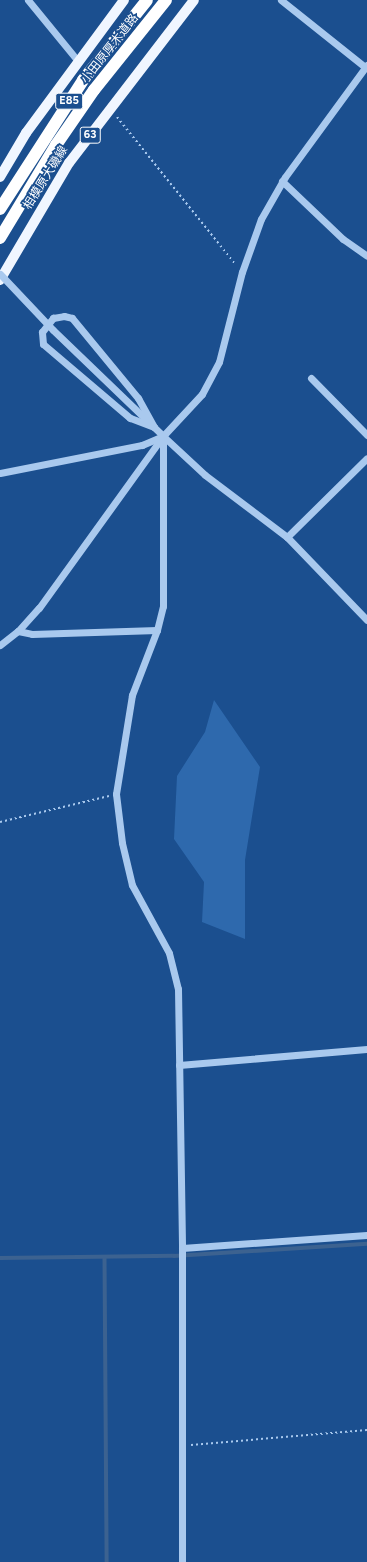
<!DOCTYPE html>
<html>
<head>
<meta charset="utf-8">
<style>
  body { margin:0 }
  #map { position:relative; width:367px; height:1562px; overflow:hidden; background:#1b4f8f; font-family:Figtree,"Noto Sans JP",sans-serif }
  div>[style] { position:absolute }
  .green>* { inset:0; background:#2e69ad }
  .stream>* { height:3.5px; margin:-1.75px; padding:0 1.75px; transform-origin:1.75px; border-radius:1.75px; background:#3c6290 }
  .path>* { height:2px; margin-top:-1px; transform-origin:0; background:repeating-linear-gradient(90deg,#a9c9ee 0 2px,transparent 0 5px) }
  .minor>* { height:7px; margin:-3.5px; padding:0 3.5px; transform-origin:3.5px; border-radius:3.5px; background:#a9c9ee }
  .major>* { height:10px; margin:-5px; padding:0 5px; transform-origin:5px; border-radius:5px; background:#f0f6ff }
  .highway>* { height:12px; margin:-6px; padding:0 6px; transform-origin:6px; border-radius:6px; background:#fff }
  .minor-bridge>* { height:7px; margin:-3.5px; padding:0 3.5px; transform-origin:3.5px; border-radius:3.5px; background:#a9c9ee }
  span { translate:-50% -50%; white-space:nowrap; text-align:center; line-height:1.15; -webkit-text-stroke:3.5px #1b4f8f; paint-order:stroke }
  .shield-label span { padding:1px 3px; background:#1b4f8f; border:1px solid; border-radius:3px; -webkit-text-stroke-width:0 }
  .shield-label { font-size:11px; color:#fff; font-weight:700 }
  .street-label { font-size:12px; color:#fff }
</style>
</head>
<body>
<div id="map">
  <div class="green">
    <i style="clip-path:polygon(214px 700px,260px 767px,245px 860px,245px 939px,202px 922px,204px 882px,174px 839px,177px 776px,205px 732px)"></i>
  </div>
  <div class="stream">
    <i style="left:105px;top:1257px;width:305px;rotate:89.6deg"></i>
    <i style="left:0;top:1258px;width:174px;rotate:-0.7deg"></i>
    <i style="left:174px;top:1256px;width:193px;rotate:-3.6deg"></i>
  </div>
  <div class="path">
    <i style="left:117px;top:117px;width:190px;rotate:51.2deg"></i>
    <i style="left:0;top:822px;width:112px;rotate:-13.4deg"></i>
    <i style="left:191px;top:1445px;width:177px;rotate:-4.9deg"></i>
  </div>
  <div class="minor">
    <i style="left:28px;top:0;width:79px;rotate:50.7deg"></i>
    <i style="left:281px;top:0;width:107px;rotate:38.6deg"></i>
    <i style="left:282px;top:181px;width:84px;rotate:43.6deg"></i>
    <i style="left:343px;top:239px;width:29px;rotate:35deg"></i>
    <i style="left:64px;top:316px;width:8px;rotate:14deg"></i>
    <i style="left:72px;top:318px;width:104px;rotate:50.5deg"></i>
    <i style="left:138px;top:398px;width:33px;rotate:61deg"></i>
    <i style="left:154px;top:427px;width:26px;rotate:-159deg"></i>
    <i style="left:130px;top:418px;width:114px;rotate:-139.6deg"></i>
    <i style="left:43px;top:344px;width:12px;rotate:-95deg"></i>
    <i style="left:42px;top:332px;width:18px;rotate:-52deg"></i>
    <i style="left:53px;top:318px;width:11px;rotate:-10deg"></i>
    <i style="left:53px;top:330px;width:153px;rotate:43.9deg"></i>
    <i style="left:163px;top:436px;width:57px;rotate:-47.1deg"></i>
    <i style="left:202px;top:394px;width:36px;rotate:-62deg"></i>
    <i style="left:219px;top:362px;width:93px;rotate:-75.7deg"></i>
    <i style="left:242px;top:272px;width:56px;rotate:-70.3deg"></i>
    <i style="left:261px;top:219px;width:48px;rotate:-60.3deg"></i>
    <i style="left:285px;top:177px;width:139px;rotate:-53.8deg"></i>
    <i style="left:311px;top:378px;width:80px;rotate:45.5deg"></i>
    <i style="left:163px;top:436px;width:170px;rotate:90deg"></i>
    <i style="left:163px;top:606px;width:25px;rotate:104deg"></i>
    <i style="left:157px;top:630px;width:70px;rotate:111deg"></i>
    <i style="left:132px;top:695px;width:100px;rotate:99.2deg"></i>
    <i style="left:116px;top:794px;width:49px;rotate:83deg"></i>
    <i style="left:122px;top:843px;width:43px;rotate:76.6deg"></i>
    <i style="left:132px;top:885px;width:77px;rotate:61.4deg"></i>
    <i style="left:169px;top:953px;width:37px;rotate:76deg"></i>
    <i style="left:178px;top:989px;width:259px;rotate:89.1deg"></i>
    <i style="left:182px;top:1248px;width:314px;rotate:90deg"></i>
    <i style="left:163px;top:436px;width:57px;rotate:42.9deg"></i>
    <i style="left:205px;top:475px;width:103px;rotate:37.1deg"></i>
    <i style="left:287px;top:537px;width:115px;rotate:46.1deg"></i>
    <i style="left:0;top:473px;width:145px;rotate:-11.2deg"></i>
    <i style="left:142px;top:445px;width:23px;rotate:-23deg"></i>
    <i style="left:287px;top:537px;width:112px;rotate:-44.6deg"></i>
    <i style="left:18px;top:631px;width:14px;rotate:12deg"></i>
    <i style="left:32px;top:634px;width:125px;rotate:-1.8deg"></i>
    <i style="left:0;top:645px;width:23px;rotate:-38deg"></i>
    <i style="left:18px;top:631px;width:31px;rotate:-48deg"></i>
    <i style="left:39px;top:608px;width:212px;rotate:-54.2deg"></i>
    <i style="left:179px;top:1065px;width:189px;rotate:-4.9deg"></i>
    <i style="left:182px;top:1248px;width:185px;rotate:-4deg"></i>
  </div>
  <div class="major">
    <i style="left:0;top:177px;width:51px;rotate:-59.4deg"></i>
    <i style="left:26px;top:133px;width:165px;rotate:-53.6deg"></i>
    <i style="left:0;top:280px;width:136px;rotate:-59.5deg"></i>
    <i style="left:69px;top:163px;width:205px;rotate:-52.5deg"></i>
  </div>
  <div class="highway">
    <i style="left:0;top:209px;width:153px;rotate:-57.2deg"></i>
    <i style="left:83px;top:80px;width:102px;rotate:-51.3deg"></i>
    <i style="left:0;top:238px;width:109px;rotate:-58.9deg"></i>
    <i style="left:56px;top:145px;width:67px;rotate:-55.4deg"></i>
    <i style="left:94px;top:90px;width:115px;rotate:-51.3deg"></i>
  </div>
  <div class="minor-bridge">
    <i style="left:0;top:274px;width:77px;rotate:46.6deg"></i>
  </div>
  <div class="shield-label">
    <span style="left:69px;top:101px">E85</span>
    <span style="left:90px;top:135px">63</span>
  </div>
  <div class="street-label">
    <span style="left:110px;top:49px;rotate:-52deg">小田原厚木道路</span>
    <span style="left:46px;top:178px;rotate:-58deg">相模原大磯線</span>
  </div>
</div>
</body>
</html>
